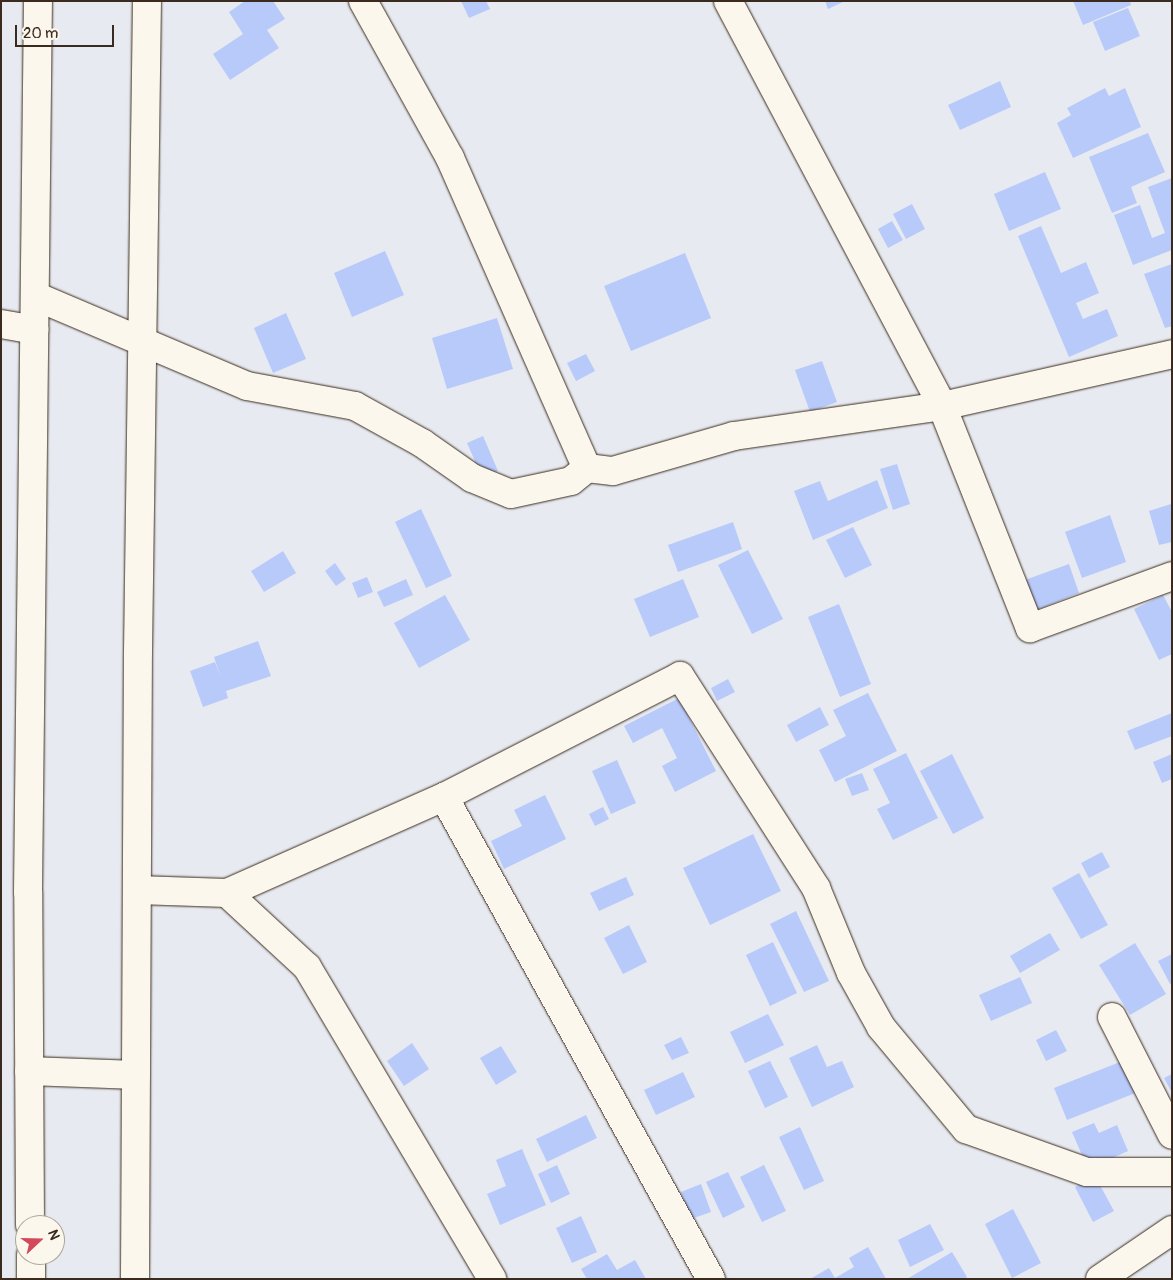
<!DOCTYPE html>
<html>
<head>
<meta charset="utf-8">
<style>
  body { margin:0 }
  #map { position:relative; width:1173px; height:1280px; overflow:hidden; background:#e7eaf0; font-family:Pangolin,sans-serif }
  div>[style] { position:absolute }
  .building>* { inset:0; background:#b8cafa }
  .roads { filter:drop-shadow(0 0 1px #3b2a1e) drop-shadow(0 0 1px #3b2a1e) }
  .minor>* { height:28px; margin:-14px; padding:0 14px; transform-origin:14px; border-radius:14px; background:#fbf7ec }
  span { translate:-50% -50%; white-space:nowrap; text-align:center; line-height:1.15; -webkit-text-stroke:4px #fbf7ec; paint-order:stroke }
  .frame { position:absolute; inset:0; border:2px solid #3b2a1e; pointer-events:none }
  .north { position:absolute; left:15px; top:1215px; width:50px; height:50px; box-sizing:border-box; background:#fbf7ec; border:1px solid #aea59a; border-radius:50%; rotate:69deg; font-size:14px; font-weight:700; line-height:20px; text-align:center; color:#3b2a1e }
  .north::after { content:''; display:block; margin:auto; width:18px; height:22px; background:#d1495b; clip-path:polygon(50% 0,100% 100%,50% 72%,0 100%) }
  .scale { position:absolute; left:15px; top:25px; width:99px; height:22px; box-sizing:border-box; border:2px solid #3b2a1e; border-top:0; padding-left:6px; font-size:15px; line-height:18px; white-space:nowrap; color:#3b2a1e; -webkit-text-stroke:4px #fbf7ec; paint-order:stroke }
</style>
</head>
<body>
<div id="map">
  <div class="building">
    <i style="clip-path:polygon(245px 1px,273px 1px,285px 19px,267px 30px,279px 48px,230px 80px,213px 54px,243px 34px,229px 12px)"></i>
    <i style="clip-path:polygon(461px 1px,486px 1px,490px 9px,469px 18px)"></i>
    <i style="clip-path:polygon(825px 1px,845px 1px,828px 9px)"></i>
    <i style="clip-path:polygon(1073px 1px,1130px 1px,1131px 5px,1083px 25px)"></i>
    <i style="clip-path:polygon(1128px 8px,1140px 36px,1105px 51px,1093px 22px)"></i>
    <i style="clip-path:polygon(1000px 81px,1011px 107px,960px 130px,948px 105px)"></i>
    <i style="clip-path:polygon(1105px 88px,1109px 96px,1125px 88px,1141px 127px,1073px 158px,1057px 123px,1071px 115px,1067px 108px)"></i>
    <i style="clip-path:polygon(1148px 133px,1165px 172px,1131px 187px,1137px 203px,1112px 213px,1089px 157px)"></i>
    <i style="clip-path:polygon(1045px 172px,1061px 209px,1009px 231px,994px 194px)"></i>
    <i style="clip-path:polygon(1172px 178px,1172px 250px,1133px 265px,1114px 215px,1140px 205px,1152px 238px,1165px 233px,1148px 187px)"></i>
    <i style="clip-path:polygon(912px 204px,925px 229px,906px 239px,893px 214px)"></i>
    <i style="clip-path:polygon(892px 221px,903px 240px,888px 248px,878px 229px)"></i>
    <i style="clip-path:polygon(1041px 226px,1061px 273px,1086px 262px,1099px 293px,1076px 303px,1083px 319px,1107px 309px,1118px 336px,1069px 357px,1018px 236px)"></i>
    <i style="clip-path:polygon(385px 251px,404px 295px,352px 317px,334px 273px)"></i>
    <i style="clip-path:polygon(685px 253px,711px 318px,631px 351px,604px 286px)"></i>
    <i style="clip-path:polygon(1172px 264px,1172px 326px,1165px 328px,1144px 274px)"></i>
    <i style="clip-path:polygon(286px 313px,306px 359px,273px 373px,254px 328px)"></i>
    <i style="clip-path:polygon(497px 318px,513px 369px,447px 389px,432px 338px)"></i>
    <i style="clip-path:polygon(586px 354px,595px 371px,576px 381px,567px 363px)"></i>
    <i style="clip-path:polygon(822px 361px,837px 402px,810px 412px,795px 370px)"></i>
    <i style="clip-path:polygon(483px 436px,498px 471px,482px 477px,467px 443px)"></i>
    <i style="clip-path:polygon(897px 464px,910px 504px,893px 510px,880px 469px)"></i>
    <i style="clip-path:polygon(877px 480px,888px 508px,813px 540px,794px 491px,820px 481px,828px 501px)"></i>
    <i style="clip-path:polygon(1171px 504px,1172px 542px,1159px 545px,1149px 511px)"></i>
    <i style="clip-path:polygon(421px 509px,452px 576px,426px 588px,395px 522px)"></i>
    <i style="clip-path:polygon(1110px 515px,1126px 562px,1082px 578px,1065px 532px)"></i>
    <i style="clip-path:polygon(733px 522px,742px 549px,678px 572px,668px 545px)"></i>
    <i style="clip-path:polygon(853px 527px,872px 565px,845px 578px,826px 540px)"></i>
    <i style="clip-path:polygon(748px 550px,783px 619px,752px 634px,718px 565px)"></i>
    <i style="clip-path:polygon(283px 551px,296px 573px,264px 592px,251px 571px)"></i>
    <i style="clip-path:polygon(335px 563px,346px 579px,336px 586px,325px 571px)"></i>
    <i style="clip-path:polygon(1069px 564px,1079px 593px,1036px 610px,1025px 580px)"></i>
    <i style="clip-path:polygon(367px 577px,373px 592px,358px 598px,352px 583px)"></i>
    <i style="clip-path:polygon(406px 579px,413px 595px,384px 607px,377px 592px)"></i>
    <i style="clip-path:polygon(683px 579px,699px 617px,650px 637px,634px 599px)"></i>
    <i style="clip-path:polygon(445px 595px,470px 640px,419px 668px,394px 623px)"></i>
    <i style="clip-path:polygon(1163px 595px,1172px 612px,1172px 654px,1159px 660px,1134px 609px)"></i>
    <i style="clip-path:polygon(839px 604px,871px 684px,840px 697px,808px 617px)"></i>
    <i style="clip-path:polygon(258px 641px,271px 676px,226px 691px,228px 698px,203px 707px,190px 671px,215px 662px,221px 678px,214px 657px)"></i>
    <i style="clip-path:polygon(728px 679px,735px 692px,717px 701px,711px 688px)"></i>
    <i style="clip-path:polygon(868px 693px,897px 751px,835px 782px,819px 750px,846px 736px,833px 710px)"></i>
    <i style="clip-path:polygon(679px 698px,716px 771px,675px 792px,662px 766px,677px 758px,662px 728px,633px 743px,624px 726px)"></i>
    <i style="clip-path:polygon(820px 707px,829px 725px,796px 742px,787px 725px)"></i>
    <i style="clip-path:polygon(1172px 713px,1172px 736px,1135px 750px,1127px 731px)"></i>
    <i style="clip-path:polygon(906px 753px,938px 818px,893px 840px,877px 809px,890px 803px,873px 769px)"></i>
    <i style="clip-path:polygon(952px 754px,984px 818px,953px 834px,920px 771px)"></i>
    <i style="clip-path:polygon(1172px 754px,1172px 779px,1162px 783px,1153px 762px)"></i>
    <i style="clip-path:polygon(617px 760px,636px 803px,611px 814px,592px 771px)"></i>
    <i style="clip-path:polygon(862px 773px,869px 790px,852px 796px,845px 779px)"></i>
    <i style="clip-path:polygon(545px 795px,566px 839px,504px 869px,491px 841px,522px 826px,514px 810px)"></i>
    <i style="clip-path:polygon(603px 807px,609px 819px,595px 826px,589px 814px)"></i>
    <i style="clip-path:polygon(753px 834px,781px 891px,710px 925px,683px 868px)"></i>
    <i style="clip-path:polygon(1102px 852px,1110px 867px,1089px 878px,1081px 863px)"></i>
    <i style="clip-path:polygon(1079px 873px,1108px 925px,1081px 939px,1052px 888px)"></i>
    <i style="clip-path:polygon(626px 877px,634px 895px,599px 911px,590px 893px)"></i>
    <i style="clip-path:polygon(796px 911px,829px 981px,804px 992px,770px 924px)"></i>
    <i style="clip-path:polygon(629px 925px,647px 962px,623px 974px,604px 938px)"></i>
    <i style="clip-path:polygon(1050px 933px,1060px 950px,1020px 973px,1010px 956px)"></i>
    <i style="clip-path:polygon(773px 942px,797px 993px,770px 1006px,746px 955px)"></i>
    <i style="clip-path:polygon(1135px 943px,1166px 994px,1130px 1015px,1099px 965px)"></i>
    <i style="clip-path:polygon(1172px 954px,1172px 983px,1170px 984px,1158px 961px)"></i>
    <i style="clip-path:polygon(1020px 977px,1032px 1003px,991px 1021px,979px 995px)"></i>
    <i style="clip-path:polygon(768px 1014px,784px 1045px,745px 1063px,730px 1032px)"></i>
    <i style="clip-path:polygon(1056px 1030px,1067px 1051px,1046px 1061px,1036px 1040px)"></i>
    <i style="clip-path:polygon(681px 1037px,689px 1053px,672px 1060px,664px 1045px)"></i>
    <i style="clip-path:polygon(412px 1043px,429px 1069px,404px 1086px,387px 1061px)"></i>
    <i style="clip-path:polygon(817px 1045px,827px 1067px,842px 1061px,854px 1087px,812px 1107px,789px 1058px)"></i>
    <i style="clip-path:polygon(501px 1046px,517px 1072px,496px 1085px,480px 1058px)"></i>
    <i style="clip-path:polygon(1125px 1060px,1138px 1092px,1067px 1120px,1054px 1088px)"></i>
    <i style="clip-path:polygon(770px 1061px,788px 1097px,765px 1108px,748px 1071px)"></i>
    <i style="clip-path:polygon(683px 1072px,695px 1097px,656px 1115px,644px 1090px)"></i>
    <i style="clip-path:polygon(1172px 1074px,1172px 1093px,1164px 1078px)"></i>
    <i style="clip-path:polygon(586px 1115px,597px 1138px,547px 1162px,536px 1139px)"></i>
    <i style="clip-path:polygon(1094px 1123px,1099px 1133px,1117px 1125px,1128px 1151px,1088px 1169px,1072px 1132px)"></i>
    <i style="clip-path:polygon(800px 1127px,824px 1181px,804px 1190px,779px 1137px)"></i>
    <i style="clip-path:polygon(522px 1149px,546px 1205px,500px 1225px,487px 1194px,506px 1186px,496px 1160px)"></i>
    <i style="clip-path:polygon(557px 1165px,570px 1194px,551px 1203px,538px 1174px)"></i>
    <i style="clip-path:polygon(764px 1165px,786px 1211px,762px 1222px,740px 1177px)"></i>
    <i style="clip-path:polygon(728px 1172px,745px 1207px,723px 1218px,706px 1182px)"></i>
    <i style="clip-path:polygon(1095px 1176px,1114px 1211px,1093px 1222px,1075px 1187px)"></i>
    <i style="clip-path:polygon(701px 1184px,711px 1212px,691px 1219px,681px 1192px)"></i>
    <i style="clip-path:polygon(1013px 1209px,1041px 1263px,1012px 1278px,985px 1224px)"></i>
    <i style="clip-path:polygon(581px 1216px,597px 1252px,572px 1263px,556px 1228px)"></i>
    <i style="clip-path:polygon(930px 1224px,944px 1250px,910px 1267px,898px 1240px)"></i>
    <i style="clip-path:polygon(868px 1247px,886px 1279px,810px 1279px,829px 1268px,835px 1278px,854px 1267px,849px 1258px)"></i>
    <i style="clip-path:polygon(952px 1252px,967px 1277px,964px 1279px,907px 1279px)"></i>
    <i style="clip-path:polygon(607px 1254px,617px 1270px,635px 1260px,646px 1279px,587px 1279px,581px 1269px)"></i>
  </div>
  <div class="roads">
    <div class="minor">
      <i style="left:363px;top:1px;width:179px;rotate:61deg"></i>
      <i style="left:450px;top:158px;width:339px;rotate:66.2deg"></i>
      <i style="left:728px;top:1px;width:458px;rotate:62.1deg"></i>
      <i style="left:942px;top:406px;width:239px;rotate:68.4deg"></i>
      <i style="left:1030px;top:628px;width:151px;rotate:-20.1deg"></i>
      <i style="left:35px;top:296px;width:230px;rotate:23deg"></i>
      <i style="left:247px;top:386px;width:110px;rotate:10.5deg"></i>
      <i style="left:355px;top:406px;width:77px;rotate:28.9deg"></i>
      <i style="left:422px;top:443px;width:61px;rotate:35deg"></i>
      <i style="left:472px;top:478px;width:42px;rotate:22.3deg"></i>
      <i style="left:511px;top:494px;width:61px;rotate:-12.2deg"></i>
      <i style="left:571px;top:481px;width:21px;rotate:-39deg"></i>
      <i style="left:587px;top:468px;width:26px;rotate:7deg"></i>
      <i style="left:613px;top:471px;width:126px;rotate:-16.1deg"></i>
      <i style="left:734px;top:436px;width:210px;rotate:-8.2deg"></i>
      <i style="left:942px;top:406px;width:236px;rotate:-12.7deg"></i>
      <i style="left:1px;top:324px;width:34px;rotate:10deg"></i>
      <i style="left:444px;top:797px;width:551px;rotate:61.02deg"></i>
      <i style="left:137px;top:890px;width:90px;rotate:1.9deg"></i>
      <i style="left:227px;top:893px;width:237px;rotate:-23.9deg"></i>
      <i style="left:444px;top:797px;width:265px;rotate:-27.1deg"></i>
      <i style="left:680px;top:676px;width:252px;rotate:57.3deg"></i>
      <i style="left:816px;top:888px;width:92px;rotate:67.6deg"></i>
      <i style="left:851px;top:973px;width:62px;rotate:60.9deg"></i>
      <i style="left:881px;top:1027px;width:133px;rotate:50.2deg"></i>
      <i style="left:966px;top:1129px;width:128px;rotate:19.6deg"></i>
      <i style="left:1087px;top:1172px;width:85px"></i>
      <i style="left:227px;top:893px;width:109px;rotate:42.8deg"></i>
      <i style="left:307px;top:967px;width:363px;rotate:59.3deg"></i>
      <i style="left:1112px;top:1017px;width:132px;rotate:63deg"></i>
      <i style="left:29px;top:1071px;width:107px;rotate:2.1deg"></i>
      <i style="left:30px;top:1225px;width:333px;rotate:-90.3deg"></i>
      <i style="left:28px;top:892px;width:891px;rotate:-89.36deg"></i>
      <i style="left:31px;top:1255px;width:24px;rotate:90deg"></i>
      <i style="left:135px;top:1279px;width:627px;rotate:-89.73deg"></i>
      <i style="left:138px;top:652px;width:651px;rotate:-89.21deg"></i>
      <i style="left:1100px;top:1279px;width:87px;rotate:-34.2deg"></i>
    </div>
  </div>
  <div class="frame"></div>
  <div class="north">N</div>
  <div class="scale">20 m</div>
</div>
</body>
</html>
